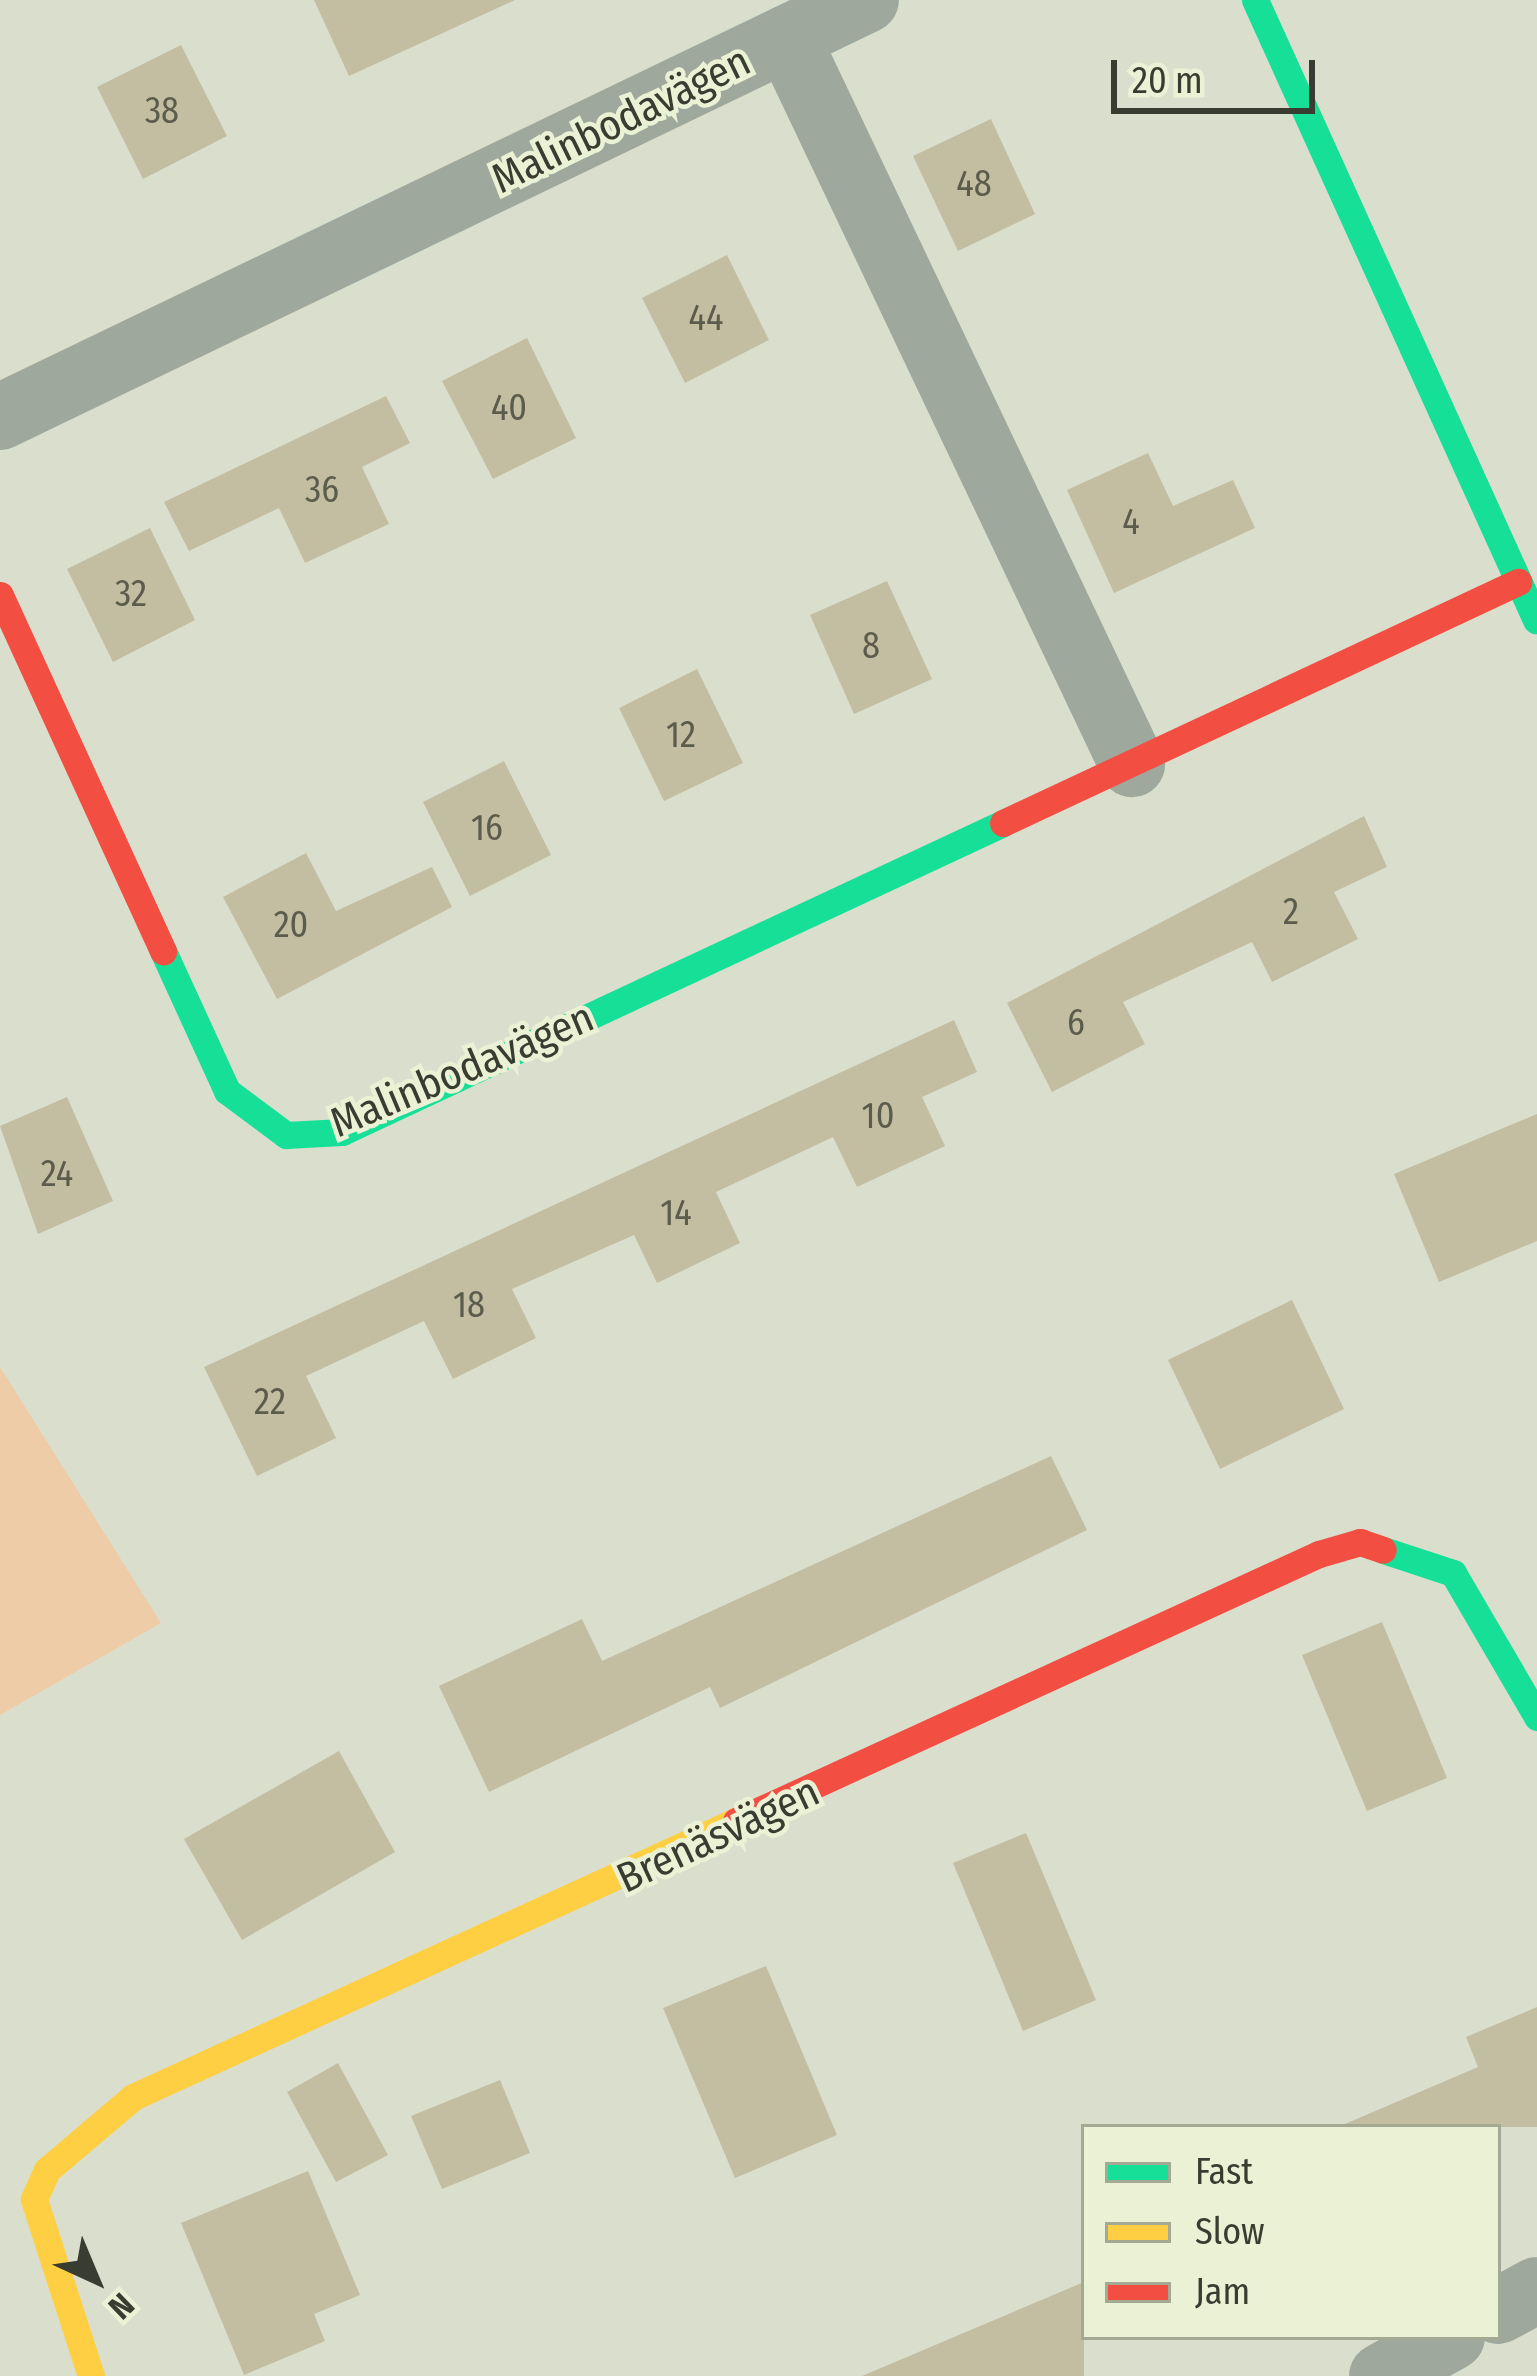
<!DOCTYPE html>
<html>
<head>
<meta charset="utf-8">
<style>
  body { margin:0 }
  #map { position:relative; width:1537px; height:2376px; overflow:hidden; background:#dadecd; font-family:"Fira Sans Condensed",sans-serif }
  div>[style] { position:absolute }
  .green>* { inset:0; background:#eecca8 }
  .building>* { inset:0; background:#c3bea2 }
  .street>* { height:66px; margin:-33px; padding:0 33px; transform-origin:33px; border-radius:33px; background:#9ea89d }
  .fast>* { height:27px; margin:-13.5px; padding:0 13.5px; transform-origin:13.5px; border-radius:13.5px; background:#16e098 }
  .slow>* { height:27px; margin:-13.5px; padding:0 13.5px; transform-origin:13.5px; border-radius:13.5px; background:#ffcf43 }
  .jam>* { height:27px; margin:-13.5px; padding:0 13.5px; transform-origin:13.5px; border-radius:13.5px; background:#f24e42 }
  span { translate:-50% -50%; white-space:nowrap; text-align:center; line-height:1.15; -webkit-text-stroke:9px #eaf1d4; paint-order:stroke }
  .number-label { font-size:36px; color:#5c5c4c }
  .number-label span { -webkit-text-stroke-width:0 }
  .street-label { font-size:42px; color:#393c30 }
  .legend { position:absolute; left:1081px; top:2124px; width:420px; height:216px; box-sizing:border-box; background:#eaf1d4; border:3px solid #a3a992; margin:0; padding:15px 21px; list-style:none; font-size:36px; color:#393c30 }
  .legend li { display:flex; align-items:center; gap:24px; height:60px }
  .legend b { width:60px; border:3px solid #a3a992 }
  .north { position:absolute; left:36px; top:2220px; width:120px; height:120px; -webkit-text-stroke:9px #eaf1d4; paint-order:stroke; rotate:136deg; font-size:33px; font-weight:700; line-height:48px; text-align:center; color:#393c30 }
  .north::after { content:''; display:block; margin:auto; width:42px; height:54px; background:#393c30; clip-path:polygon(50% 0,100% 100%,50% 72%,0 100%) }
  .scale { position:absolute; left:1111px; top:60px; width:204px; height:54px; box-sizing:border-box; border:6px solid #393c30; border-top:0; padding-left:15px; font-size:36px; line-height:42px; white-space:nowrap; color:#393c30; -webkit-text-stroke:9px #eaf1d4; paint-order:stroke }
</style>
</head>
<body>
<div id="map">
  <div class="green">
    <i style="clip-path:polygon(0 1367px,161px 1623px,0 1715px)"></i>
  </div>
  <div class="building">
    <i style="clip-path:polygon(314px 0,515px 0,349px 76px)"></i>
    <i style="clip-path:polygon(181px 45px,227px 136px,143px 179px,97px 87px)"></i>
    <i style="clip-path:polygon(991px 119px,1035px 214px,958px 251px,913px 156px)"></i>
    <i style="clip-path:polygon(727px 255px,769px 340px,685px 383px,642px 298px)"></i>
    <i style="clip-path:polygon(527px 338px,576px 438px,493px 479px,442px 381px)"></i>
    <i style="clip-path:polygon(386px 396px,410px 443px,362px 467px,389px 524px,305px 563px,279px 508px,189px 551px,164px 502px)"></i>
    <i style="clip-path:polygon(1148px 453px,1173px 506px,1233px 480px,1255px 528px,1114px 593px,1067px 490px)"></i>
    <i style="clip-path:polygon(150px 528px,195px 620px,113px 662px,67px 569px)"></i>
    <i style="clip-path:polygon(887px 581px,932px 679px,854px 714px,810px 615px)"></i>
    <i style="clip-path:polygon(697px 669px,743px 763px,664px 801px,619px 708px)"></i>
    <i style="clip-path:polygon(504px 761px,551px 855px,470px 896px,423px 802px)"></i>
    <i style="clip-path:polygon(1364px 816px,1387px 867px,1334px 892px,1358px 939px,1272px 982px,1252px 942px,1123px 1002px,1145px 1044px,1052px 1092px,1007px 1003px)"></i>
    <i style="clip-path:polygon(306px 853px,336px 911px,432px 867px,452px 907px,277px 999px,223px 897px)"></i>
    <i style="clip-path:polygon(954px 1020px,977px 1072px,922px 1097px,945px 1146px,857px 1187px,833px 1137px,716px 1192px,740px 1243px,657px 1283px,634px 1235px,512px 1289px,536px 1338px,453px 1379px,424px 1321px,306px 1376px,336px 1438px,257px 1476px,204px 1367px)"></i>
    <i style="clip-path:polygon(67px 1097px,113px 1201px,38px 1234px,0 1126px)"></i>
    <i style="clip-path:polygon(1537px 1114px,1537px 1241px,1439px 1282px,1394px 1174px)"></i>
    <i style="clip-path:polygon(1292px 1300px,1344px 1409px,1220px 1469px,1168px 1360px)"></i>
    <i style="clip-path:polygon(1051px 1456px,1087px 1530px,720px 1708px,710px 1687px,489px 1792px,439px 1686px,582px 1619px,602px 1661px)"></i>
    <i style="clip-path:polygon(1382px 1622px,1447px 1778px,1367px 1811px,1302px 1655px)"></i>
    <i style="clip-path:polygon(339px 1751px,395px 1852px,242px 1940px,184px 1839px)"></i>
    <i style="clip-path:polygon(1026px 1833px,1096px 2000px,1023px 2031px,953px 1863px)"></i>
    <i style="clip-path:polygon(766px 1966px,837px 2135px,735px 2178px,663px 2008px)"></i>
    <i style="clip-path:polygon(1537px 2007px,1537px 2127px,1338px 2127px,1478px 2067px,1466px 2037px)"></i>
    <i style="clip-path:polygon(338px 2063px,388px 2155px,336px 2182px,287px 2092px)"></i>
    <i style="clip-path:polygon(500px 2080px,530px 2153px,442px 2189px,411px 2116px)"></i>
    <i style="clip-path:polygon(308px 2171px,360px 2295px,314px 2314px,325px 2341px,244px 2375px,181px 2223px)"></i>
    <i style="clip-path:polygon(1084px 2282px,1084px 2376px,862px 2376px)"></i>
  </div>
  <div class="street">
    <i style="left:787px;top:38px;width:804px;rotate:64.58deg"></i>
    <i style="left:0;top:417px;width:961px;rotate:-25.71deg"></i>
    <i style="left:1498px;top:2311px;width:44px;rotate:-28.3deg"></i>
    <i style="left:1382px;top:2376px;width:80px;rotate:-29.1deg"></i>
  </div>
  <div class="fast">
    <i style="left:1255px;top:0;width:681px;rotate:65.62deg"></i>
    <i style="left:163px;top:951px;width:154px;rotate:65.4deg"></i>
    <i style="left:227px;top:1091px;width:74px;rotate:36.7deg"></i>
    <i style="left:286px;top:1135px;width:56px;rotate:-3.1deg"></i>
    <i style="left:342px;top:1132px;width:730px;rotate:-25.05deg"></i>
    <i style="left:1383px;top:1550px;width:74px;rotate:18.2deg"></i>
    <i style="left:1453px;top:1573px;width:167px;rotate:59.7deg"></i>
  </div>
  <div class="slow">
    <i style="left:91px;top:2376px;width:186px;rotate:-107.9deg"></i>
    <i style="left:34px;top:2199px;width:32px;rotate:-66deg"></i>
    <i style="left:47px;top:2170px;width:113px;rotate:-40.3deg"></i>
    <i style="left:133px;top:2097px;width:663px;rotate:-24.59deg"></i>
  </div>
  <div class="jam">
    <i style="left:0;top:595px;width:392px;rotate:65.4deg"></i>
    <i style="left:1003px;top:823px;width:569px;rotate:-25.08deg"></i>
    <i style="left:736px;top:1821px;width:641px;rotate:-24.61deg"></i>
    <i style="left:1319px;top:1554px;width:43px;rotate:-16.3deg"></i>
    <i style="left:1360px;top:1542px;width:24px;rotate:19deg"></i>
  </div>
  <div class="number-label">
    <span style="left:162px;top:112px">38</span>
    <span style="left:974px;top:185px">48</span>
    <span style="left:706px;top:319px">44</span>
    <span style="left:509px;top:409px">40</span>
    <span style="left:322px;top:491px">36</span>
    <span style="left:1131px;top:523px">4</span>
    <span style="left:131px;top:595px">32</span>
    <span style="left:871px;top:647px">8</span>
    <span style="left:681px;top:736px">12</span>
    <span style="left:487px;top:829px">16</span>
    <span style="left:1291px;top:913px">2</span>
    <span style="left:291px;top:926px">20</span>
    <span style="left:1076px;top:1024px">6</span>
    <span style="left:878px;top:1117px">10</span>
    <span style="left:57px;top:1175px">24</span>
    <span style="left:676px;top:1214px">14</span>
    <span style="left:469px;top:1306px">18</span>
    <span style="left:270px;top:1403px">22</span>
  </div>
  <div class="street-label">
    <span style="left:621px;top:120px;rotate:-26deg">Malinbodavägen</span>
    <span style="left:462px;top:1070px;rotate:-23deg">Malinbodavägen</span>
    <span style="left:718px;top:1835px;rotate:-25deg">Brenäsvägen</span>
  </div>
  <ul class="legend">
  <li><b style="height:15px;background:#16e098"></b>Fast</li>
  <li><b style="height:15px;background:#ffcf43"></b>Slow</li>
  <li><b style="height:15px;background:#f24e42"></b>Jam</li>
  </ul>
  <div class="north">N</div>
  <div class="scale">20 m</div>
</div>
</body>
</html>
